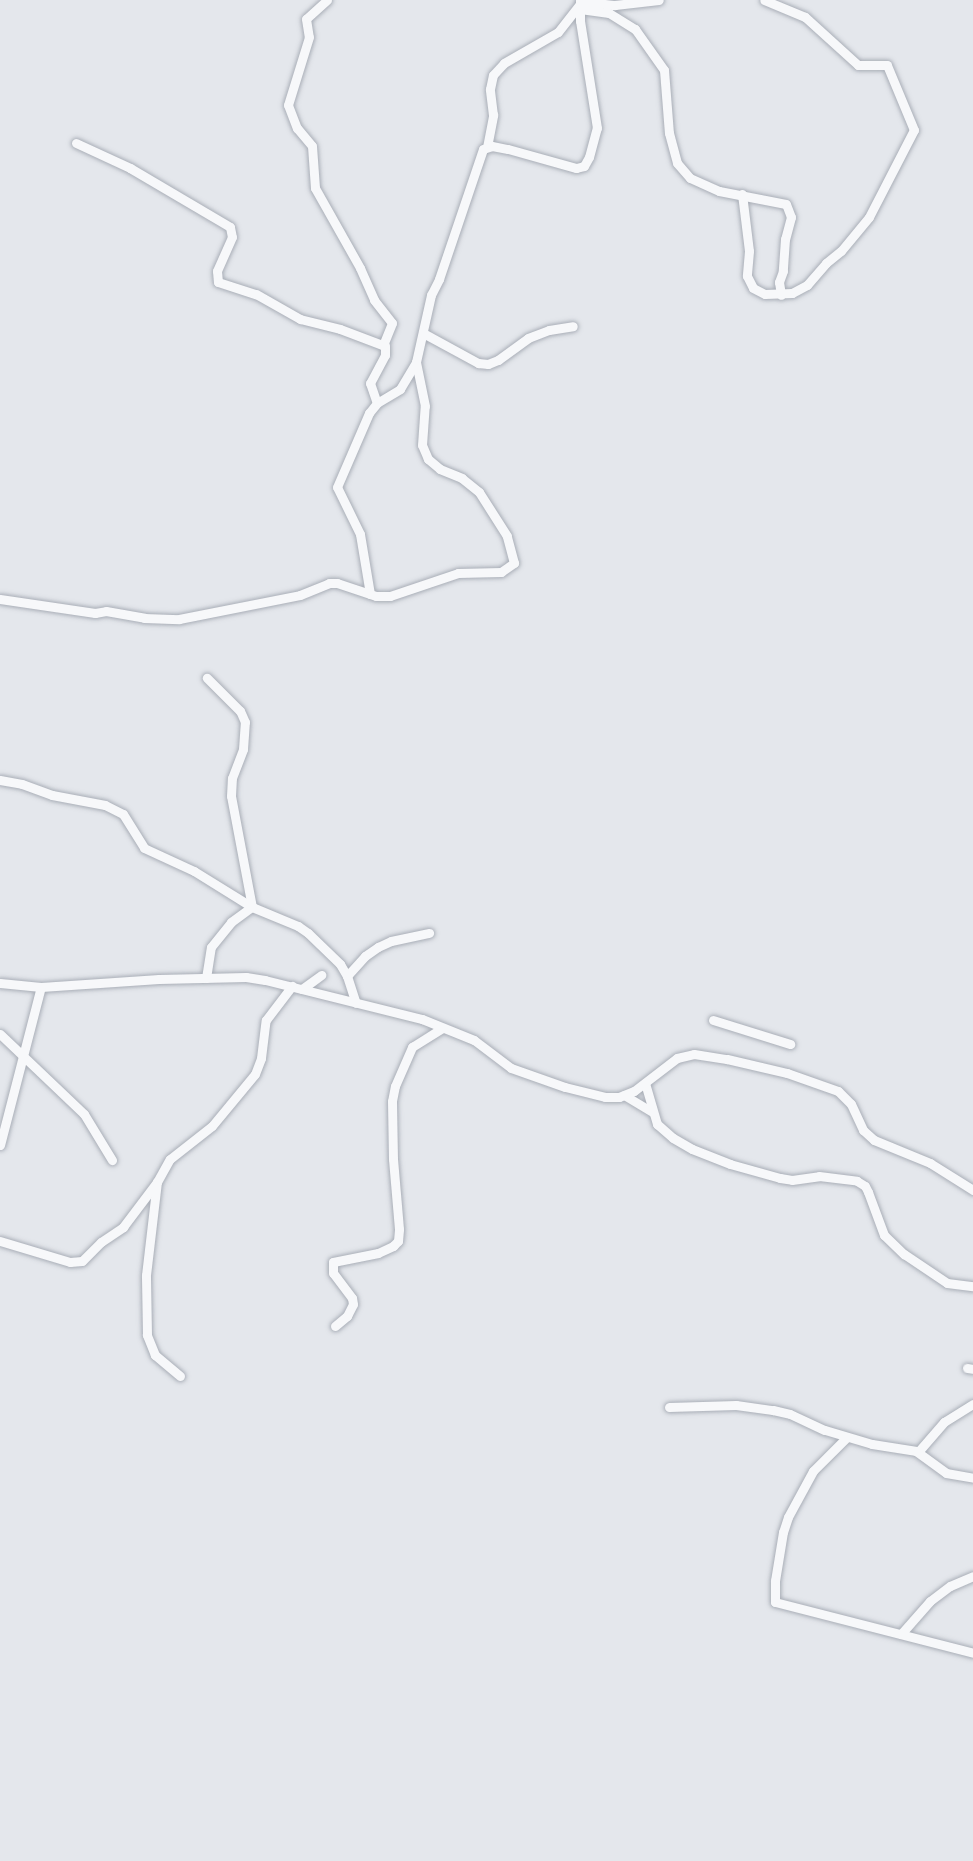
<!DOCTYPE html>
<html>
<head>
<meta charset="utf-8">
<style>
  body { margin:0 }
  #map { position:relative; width:973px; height:1861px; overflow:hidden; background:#e4e7ec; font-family:"Golos Text",sans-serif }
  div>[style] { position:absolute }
  .roads { filter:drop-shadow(0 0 2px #a9aeb7) drop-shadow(0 0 2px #a9aeb7) }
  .minor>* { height:9px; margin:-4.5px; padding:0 4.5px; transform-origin:4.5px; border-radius:4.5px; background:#f7f8fa }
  span { translate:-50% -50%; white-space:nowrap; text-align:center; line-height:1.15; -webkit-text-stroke:6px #f4f6f9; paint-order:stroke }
</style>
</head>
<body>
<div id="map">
  <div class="roads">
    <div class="minor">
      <i style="left:327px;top:0;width:28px;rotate:138deg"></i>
      <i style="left:306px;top:19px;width:18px;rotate:81deg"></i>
      <i style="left:309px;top:37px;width:71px;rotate:107.2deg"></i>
      <i style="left:288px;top:105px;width:25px;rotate:69deg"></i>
      <i style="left:297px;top:128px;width:23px;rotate:50deg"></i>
      <i style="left:312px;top:146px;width:42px;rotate:85.9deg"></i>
      <i style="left:315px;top:188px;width:92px;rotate:60.6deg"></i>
      <i style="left:360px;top:268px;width:35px;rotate:66deg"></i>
      <i style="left:374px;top:300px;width:29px;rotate:52deg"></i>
      <i style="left:392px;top:323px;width:24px;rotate:112deg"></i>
      <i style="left:580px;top:1px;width:35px;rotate:7deg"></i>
      <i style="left:615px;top:5px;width:44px;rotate:-6.5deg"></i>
      <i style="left:580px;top:9px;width:29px;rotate:8deg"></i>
      <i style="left:609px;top:13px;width:31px;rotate:32deg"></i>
      <i style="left:635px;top:29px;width:50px;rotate:54.7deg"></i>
      <i style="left:664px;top:70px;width:63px;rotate:85.5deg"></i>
      <i style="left:669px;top:133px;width:31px;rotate:75deg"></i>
      <i style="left:677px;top:163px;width:20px;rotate:49deg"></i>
      <i style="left:690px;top:178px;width:32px;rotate:24deg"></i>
      <i style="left:719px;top:191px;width:68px;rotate:11deg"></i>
      <i style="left:786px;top:204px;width:14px;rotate:69deg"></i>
      <i style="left:791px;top:217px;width:23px;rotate:105deg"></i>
      <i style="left:785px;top:239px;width:32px;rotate:94deg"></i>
      <i style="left:783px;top:271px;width:12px;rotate:110deg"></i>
      <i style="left:779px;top:282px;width:13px;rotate:81deg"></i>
      <i style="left:76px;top:143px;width:60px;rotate:24.8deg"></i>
      <i style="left:130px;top:168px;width:116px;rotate:30.5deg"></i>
      <i style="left:230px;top:227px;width:10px;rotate:79deg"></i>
      <i style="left:232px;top:237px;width:37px;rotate:114deg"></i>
      <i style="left:217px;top:271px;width:11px;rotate:85deg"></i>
      <i style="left:218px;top:282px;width:40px;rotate:18deg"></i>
      <i style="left:256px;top:294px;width:51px;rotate:29.6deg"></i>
      <i style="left:300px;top:319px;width:41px;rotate:14deg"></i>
      <i style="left:340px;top:329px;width:48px;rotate:20.7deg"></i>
      <i style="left:385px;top:346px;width:9px;rotate:90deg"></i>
      <i style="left:385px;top:355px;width:32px;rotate:118deg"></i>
      <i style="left:370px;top:383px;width:21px;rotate:71deg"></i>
      <i style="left:487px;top:147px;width:33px;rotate:-79deg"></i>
      <i style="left:493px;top:115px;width:26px;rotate:-97deg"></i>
      <i style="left:490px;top:89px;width:14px;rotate:-78deg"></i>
      <i style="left:493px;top:75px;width:16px;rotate:-47deg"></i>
      <i style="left:504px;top:63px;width:62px;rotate:-29.9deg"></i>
      <i style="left:558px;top:32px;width:34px;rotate:-52deg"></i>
      <i style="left:742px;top:194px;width:57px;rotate:83deg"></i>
      <i style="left:749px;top:251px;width:25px;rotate:95deg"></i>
      <i style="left:747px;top:276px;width:13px;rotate:63deg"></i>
      <i style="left:753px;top:288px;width:13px;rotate:27deg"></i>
      <i style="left:765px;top:294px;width:27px;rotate:-2deg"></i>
      <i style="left:792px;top:293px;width:17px;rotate:-28deg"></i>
      <i style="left:807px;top:285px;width:29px;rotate:-49deg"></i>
      <i style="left:826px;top:263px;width:19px;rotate:-39deg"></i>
      <i style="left:841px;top:251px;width:44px;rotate:-50.5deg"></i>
      <i style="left:869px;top:217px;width:98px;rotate:-62.7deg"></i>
      <i style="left:914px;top:130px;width:70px;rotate:-112.6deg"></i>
      <i style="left:887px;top:65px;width:29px;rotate:180deg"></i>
      <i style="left:858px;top:65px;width:72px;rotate:-137.8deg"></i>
      <i style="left:805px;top:17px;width:44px;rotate:-157.5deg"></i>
      <i style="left:423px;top:333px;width:63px;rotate:28.6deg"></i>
      <i style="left:478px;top:363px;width:10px;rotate:6deg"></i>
      <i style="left:488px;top:364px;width:11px;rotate:-22deg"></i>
      <i style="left:498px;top:360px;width:37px;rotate:-36deg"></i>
      <i style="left:528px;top:338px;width:22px;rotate:-21deg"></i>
      <i style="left:549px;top:330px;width:24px;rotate:-9deg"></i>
      <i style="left:370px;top:594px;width:61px;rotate:-99.5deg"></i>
      <i style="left:360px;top:534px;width:52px;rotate:-116.1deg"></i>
      <i style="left:337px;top:487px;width:81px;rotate:-66.6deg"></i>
      <i style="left:369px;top:413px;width:13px;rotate:-51deg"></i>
      <i style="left:377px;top:403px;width:27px;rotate:-31deg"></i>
      <i style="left:400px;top:389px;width:31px;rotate:-59deg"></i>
      <i style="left:0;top:599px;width:96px;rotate:8.4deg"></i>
      <i style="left:95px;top:613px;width:11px;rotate:-10deg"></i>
      <i style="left:106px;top:611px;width:39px;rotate:10deg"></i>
      <i style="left:144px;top:618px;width:35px;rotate:2deg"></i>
      <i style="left:179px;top:619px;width:123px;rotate:-11.2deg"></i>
      <i style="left:300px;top:595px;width:31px;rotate:-22deg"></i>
      <i style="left:329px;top:583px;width:8px"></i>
      <i style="left:337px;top:583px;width:41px;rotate:18.4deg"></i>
      <i style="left:376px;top:596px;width:14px"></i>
      <i style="left:390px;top:596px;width:72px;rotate:-18.7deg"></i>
      <i style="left:458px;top:573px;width:43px;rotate:-1.3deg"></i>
      <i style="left:501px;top:572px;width:16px;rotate:-35deg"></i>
      <i style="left:514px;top:563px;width:28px;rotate:-105deg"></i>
      <i style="left:507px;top:536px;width:52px;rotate:-122.5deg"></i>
      <i style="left:479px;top:492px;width:22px;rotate:-141deg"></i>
      <i style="left:462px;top:478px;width:24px;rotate:-158deg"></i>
      <i style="left:440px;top:469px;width:16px;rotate:-140deg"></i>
      <i style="left:428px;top:459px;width:15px;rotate:-113deg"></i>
      <i style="left:422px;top:445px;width:39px;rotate:-86deg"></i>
      <i style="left:425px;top:406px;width:45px;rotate:-101.6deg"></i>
      <i style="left:416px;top:362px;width:69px;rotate:-77.4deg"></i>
      <i style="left:431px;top:295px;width:18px;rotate:-63deg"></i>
      <i style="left:439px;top:279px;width:137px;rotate:-71.3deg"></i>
      <i style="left:483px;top:149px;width:9px;rotate:-18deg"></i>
      <i style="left:492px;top:146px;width:16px;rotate:11deg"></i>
      <i style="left:508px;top:149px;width:71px;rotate:15.6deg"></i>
      <i style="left:576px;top:168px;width:8px;rotate:-14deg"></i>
      <i style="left:584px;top:166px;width:10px;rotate:-61deg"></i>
      <i style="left:589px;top:157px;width:30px;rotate:-75deg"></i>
      <i style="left:597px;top:128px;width:108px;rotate:-99deg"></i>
      <i style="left:580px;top:21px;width:21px;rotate:-90deg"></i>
      <i style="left:0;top:780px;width:22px;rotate:10deg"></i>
      <i style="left:22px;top:784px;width:32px;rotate:20deg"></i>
      <i style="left:52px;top:795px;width:54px;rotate:10.7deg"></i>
      <i style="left:105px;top:805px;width:20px;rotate:27deg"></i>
      <i style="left:123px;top:814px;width:40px;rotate:58deg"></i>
      <i style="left:144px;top:848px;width:55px;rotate:24.7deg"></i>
      <i style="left:194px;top:871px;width:68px;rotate:31.8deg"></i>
      <i style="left:252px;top:907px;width:50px;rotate:22.4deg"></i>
      <i style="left:298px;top:926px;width:12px;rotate:35deg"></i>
      <i style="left:308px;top:933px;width:45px;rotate:44.1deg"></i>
      <i style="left:340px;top:964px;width:14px;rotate:60deg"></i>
      <i style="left:347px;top:976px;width:28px;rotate:72deg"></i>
      <i style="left:347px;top:976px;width:27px;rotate:-48deg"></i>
      <i style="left:365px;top:956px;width:16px;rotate:-35deg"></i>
      <i style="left:378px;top:947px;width:14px;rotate:-25deg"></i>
      <i style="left:391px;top:941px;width:39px;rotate:-12deg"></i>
      <i style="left:206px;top:978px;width:31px;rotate:-81deg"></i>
      <i style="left:211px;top:947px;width:32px;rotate:-51deg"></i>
      <i style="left:231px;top:922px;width:26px;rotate:-36deg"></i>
      <i style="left:252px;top:907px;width:113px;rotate:-100.7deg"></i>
      <i style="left:231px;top:796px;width:18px;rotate:-87deg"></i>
      <i style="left:232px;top:778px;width:31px;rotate:-69deg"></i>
      <i style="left:243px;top:749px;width:27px;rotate:-86deg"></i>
      <i style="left:245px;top:722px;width:12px;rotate:-114deg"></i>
      <i style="left:240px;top:711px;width:47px;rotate:-135deg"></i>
      <i style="left:0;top:983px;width:41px;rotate:5.6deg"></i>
      <i style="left:41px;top:987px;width:118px;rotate:-3.9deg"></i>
      <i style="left:159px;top:979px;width:87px;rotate:-1.3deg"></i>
      <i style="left:246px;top:977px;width:19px;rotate:9deg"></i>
      <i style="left:265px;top:980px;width:162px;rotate:14deg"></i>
      <i style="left:422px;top:1019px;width:56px;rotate:22deg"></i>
      <i style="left:474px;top:1040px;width:46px;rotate:37.1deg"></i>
      <i style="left:511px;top:1068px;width:57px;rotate:19.4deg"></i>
      <i style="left:565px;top:1087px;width:41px;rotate:14deg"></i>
      <i style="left:605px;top:1097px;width:14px"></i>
      <i style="left:619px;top:1097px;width:16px;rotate:-22deg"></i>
      <i style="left:634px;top:1091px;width:54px;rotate:-37.5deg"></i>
      <i style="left:677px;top:1058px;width:17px;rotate:-13deg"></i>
      <i style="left:694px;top:1054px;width:33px;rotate:9deg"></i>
      <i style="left:727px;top:1059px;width:62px;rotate:13.1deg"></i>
      <i style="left:787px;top:1073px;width:54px;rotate:19.4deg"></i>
      <i style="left:838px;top:1091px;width:18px;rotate:45deg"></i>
      <i style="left:851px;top:1104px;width:29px;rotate:65deg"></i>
      <i style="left:863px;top:1130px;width:15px;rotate:42deg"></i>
      <i style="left:874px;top:1140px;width:61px;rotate:22.3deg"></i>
      <i style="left:930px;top:1163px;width:51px;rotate:32.1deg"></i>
      <i style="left:302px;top:989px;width:24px;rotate:-36deg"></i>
      <i style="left:713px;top:1020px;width:81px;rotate:17.3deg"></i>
      <i style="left:0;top:1034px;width:116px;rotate:43.6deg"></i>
      <i style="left:84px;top:1114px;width:54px;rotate:58.7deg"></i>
      <i style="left:645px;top:1083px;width:43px;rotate:73.7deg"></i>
      <i style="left:657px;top:1124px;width:21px;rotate:41deg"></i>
      <i style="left:673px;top:1138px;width:22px;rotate:30deg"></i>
      <i style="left:692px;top:1149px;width:41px;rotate:21.5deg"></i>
      <i style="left:730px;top:1164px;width:52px;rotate:15.6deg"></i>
      <i style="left:780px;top:1178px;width:12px;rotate:9deg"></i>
      <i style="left:792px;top:1180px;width:27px;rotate:-8deg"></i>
      <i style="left:819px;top:1176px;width:38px;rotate:7deg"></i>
      <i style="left:857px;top:1181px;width:9px;rotate:32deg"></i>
      <i style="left:865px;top:1186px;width:7px;rotate:63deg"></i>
      <i style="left:868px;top:1192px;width:46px;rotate:69.6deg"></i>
      <i style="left:884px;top:1235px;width:28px;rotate:44deg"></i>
      <i style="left:904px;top:1254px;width:52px;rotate:34deg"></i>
      <i style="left:947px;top:1283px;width:26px;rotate:7deg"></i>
      <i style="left:624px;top:1095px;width:33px;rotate:31deg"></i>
      <i style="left:0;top:1145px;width:163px;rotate:-75.5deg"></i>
      <i style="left:0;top:1241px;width:73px;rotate:16.7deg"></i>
      <i style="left:70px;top:1262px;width:12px;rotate:-5deg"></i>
      <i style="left:82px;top:1261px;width:27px;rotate:-45deg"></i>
      <i style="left:101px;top:1242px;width:27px;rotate:-34deg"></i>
      <i style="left:123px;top:1227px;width:56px;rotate:-52.9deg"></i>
      <i style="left:335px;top:1326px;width:16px;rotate:-40deg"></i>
      <i style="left:347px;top:1316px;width:13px;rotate:-63deg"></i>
      <i style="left:353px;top:1304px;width:6px;rotate:-99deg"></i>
      <i style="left:352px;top:1298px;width:31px;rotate:-127deg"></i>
      <i style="left:333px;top:1273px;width:11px;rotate:-90deg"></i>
      <i style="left:333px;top:1262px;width:46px;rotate:-11.3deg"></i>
      <i style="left:378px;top:1253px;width:17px;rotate:-25deg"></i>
      <i style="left:393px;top:1246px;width:7px;rotate:-45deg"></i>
      <i style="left:398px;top:1241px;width:12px;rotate:-85deg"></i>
      <i style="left:399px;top:1229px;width:70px;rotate:-94.9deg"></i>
      <i style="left:393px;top:1159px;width:58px;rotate:-91deg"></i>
      <i style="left:392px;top:1101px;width:15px;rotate:-79deg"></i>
      <i style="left:395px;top:1086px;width:43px;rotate:-66.4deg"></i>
      <i style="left:412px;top:1047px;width:36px;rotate:-32deg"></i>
      <i style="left:967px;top:1368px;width:6px;rotate:9deg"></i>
      <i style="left:180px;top:1376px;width:33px;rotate:-140deg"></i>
      <i style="left:155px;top:1355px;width:22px;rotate:-112deg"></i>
      <i style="left:147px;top:1335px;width:60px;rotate:-91deg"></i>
      <i style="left:146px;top:1275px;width:94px;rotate:-83.3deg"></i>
      <i style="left:157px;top:1182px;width:26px;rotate:-61deg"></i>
      <i style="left:170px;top:1159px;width:53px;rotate:-38.2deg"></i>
      <i style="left:212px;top:1126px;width:67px;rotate:-50.4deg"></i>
      <i style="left:255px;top:1074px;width:17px;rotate:-69deg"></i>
      <i style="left:261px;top:1058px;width:38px;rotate:-83deg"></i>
      <i style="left:266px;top:1020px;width:43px;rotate:-52.6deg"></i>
      <i style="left:669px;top:1407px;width:67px;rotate:-1.7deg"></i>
      <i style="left:736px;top:1405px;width:37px;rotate:8deg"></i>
      <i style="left:773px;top:1410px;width:17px;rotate:13deg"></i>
      <i style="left:790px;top:1414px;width:38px;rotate:25deg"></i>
      <i style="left:825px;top:1430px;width:49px;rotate:16.6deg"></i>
      <i style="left:872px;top:1444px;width:45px;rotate:9deg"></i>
      <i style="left:916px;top:1451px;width:37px;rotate:36deg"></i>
      <i style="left:946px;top:1473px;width:27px;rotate:10deg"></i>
      <i style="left:847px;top:1437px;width:48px;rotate:135deg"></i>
      <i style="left:813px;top:1471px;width:52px;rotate:118.5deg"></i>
      <i style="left:788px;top:1517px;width:16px;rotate:108deg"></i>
      <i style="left:783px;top:1532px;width:50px;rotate:99.3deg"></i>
      <i style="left:775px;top:1581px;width:21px;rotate:90deg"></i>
      <i style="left:775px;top:1602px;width:204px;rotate:14.4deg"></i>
      <i style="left:918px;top:1452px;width:40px;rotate:-49deg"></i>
      <i style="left:944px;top:1422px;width:34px;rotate:-32deg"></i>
      <i style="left:901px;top:1634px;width:44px;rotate:-48.7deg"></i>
      <i style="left:930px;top:1601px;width:25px;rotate:-37deg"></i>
      <i style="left:950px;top:1586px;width:25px;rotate:-23deg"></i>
    </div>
  </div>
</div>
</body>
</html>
